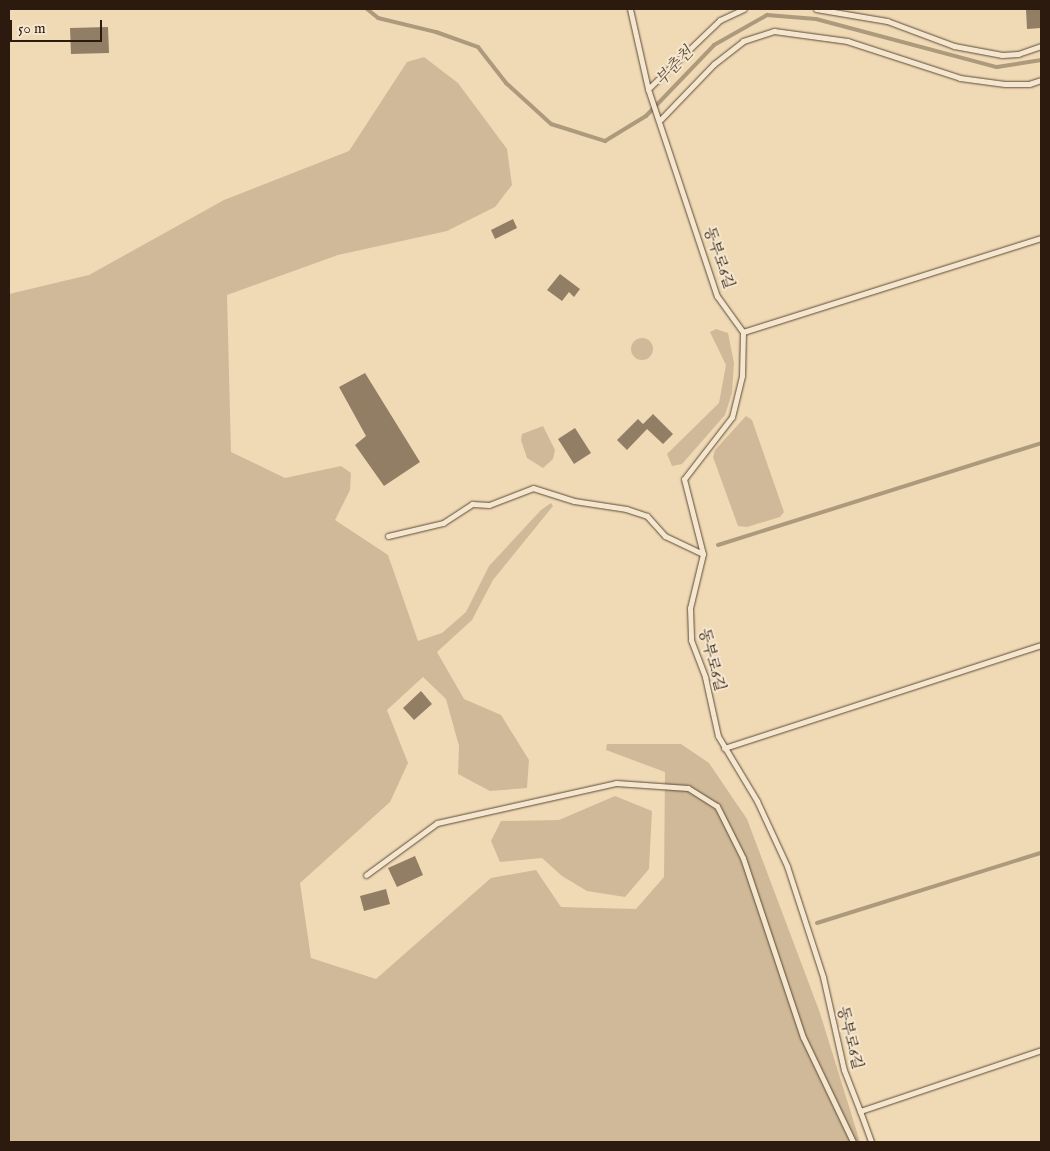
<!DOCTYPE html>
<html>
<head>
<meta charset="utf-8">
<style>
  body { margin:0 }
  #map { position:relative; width:1050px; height:1151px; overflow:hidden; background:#f0dab5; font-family:"IM FELL English","Noto Serif KR",serif }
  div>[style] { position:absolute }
  .green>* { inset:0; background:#cfb998 }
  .round { border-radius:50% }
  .stream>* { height:4px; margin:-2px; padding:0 2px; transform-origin:2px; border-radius:2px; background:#ad997c }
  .building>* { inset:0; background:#917e64 }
  .roads { filter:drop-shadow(0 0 1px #5c4a37) drop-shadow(0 0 1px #5c4a37) }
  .lane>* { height:5px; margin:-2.5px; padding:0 2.5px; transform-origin:2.5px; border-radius:2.5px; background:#f5e7cf }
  span { translate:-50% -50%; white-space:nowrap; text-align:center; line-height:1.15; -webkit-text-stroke:4px #f5e7cf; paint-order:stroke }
  .street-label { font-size:15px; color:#2b1a0d }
  .water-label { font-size:16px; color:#5f4d39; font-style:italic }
  .frame { position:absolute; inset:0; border:10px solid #2b1a0d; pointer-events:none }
  .scale { position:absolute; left:10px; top:20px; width:92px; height:22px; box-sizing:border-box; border:2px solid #2b1a0d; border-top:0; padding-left:6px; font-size:15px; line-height:18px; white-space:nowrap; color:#2b1a0d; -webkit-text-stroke:4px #f5e7cf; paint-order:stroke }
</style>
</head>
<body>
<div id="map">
  <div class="green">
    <i style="clip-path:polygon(424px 57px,458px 83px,507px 149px,512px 185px,495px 207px,447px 231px,338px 255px,227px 295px,231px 452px,285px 478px,341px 466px,351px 473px,350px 490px,335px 520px,388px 555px,418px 641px,442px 633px,466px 612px,489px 566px,541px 510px,551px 503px,553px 506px,493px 580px,472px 620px,437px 652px,464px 699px,501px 715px,529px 760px,527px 788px,490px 791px,458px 774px,459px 746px,446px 699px,423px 677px,387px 710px,408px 763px,390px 802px,300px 883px,311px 958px,376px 979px,491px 878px,536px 870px,561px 907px,636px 909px,664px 877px,665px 772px,606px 750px,607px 744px,681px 744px,709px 763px,747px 819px,820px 1013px,860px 1142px,9px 1142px,9px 294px,89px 275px,224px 200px,349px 151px,407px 62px)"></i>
    <i style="clip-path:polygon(716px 329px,728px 333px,734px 363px,732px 393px,725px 415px,682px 464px,672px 466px,667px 454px,719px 403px,726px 365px,710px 332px)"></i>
    <i class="round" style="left:631px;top:338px;width:22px;height:22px"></i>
    <i style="clip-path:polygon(746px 416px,752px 420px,784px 512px,780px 517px,747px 527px,738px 526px,713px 457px,715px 450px)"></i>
    <i style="clip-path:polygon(543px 426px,555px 450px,553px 459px,543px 468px,527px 458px,521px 440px,522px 434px)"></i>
    <i style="clip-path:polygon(615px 796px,652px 811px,649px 869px,625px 897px,587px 891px,562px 876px,542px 858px,500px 862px,491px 841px,501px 821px,559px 820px)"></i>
  </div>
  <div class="stream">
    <i style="left:367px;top:9px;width:14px;rotate:39deg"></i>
    <i style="left:378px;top:18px;width:60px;rotate:13.6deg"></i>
    <i style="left:436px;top:32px;width:45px;rotate:19.7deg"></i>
    <i style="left:478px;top:47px;width:46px;rotate:52.1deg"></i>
    <i style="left:506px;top:83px;width:61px;rotate:42.3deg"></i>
    <i style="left:551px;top:124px;width:57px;rotate:17.5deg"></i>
    <i style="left:605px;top:141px;width:48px;rotate:-31.4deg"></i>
    <i style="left:646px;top:116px;width:98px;rotate:-46.2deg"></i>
    <i style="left:714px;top:45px;width:61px;rotate:-29.5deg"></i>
    <i style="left:767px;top:15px;width:49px;rotate:4.7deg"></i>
    <i style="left:816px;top:19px;width:187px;rotate:14.9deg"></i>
    <i style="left:997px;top:67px;width:45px;rotate:-9deg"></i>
    <i style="left:718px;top:545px;width:339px;rotate:-17.5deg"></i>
    <i style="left:817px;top:923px;width:235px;rotate:-17.4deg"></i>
  </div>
  <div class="building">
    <i style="clip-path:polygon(1026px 9px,1041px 9px,1041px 28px,1027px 29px)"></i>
    <i style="clip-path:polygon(108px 27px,109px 53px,71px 54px,70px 28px)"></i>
    <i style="clip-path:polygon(513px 219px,517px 228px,495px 239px,491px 230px)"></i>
    <i style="clip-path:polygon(560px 274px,580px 289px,574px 297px,569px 292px,562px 301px,547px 290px)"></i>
    <i style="clip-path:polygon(365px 373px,420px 462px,384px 486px,355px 445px,366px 436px,339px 387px)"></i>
    <i style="clip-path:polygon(653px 414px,673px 434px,663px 444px,647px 429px,627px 450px,617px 440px,638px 419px,643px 424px)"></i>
    <i style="clip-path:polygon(575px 428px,591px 453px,574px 464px,558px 439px)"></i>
    <i style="clip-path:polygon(421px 691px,432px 704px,414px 720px,403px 708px)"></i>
    <i style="clip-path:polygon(415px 856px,423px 875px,397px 887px,388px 868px)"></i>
    <i style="clip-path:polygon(386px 889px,390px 904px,364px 911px,360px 896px)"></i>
  </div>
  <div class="roads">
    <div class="lane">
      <i style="left:630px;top:9px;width:82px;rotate:77.3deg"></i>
      <i style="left:648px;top:89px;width:218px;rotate:71.6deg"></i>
      <i style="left:717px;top:296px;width:44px;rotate:54.2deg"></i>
      <i style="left:743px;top:332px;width:44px;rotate:91.3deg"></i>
      <i style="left:742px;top:376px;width:42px;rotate:103.7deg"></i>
      <i style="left:732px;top:417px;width:78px;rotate:127.7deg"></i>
      <i style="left:684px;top:479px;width:77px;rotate:75.8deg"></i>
      <i style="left:703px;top:554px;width:56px;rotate:103.5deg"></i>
      <i style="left:690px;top:608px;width:32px;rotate:88deg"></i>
      <i style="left:691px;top:640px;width:40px;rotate:69deg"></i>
      <i style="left:705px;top:677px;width:60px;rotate:77.6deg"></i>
      <i style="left:718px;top:736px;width:76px;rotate:59deg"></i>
      <i style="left:757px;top:801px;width:72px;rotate:65.2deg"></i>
      <i style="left:787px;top:866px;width:117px;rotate:72deg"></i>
      <i style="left:823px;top:977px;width:95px;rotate:77.3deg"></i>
      <i style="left:844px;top:1070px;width:44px;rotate:68.7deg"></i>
      <i style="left:860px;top:1111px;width:191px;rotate:-18.6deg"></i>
      <i style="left:816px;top:9px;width:72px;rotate:9.6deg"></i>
      <i style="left:887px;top:21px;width:72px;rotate:20.5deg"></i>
      <i style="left:954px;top:46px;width:49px;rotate:10.6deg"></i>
      <i style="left:1002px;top:55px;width:16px;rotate:-4deg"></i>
      <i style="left:1018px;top:54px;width:24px;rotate:-19deg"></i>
      <i style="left:648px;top:89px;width:100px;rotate:-43.8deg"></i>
      <i style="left:720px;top:20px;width:26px;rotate:-25deg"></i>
      <i style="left:661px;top:119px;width:76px;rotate:-46.1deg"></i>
      <i style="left:714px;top:64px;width:37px;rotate:-38deg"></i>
      <i style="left:743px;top:41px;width:33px;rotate:-18deg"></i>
      <i style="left:774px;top:31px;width:74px;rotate:7.8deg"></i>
      <i style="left:847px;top:41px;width:119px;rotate:18.1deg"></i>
      <i style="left:960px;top:78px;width:45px;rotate:7.6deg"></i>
      <i style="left:1005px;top:84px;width:24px"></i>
      <i style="left:1029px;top:84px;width:13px;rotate:-18deg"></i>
      <i style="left:743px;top:332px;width:312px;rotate:-17.5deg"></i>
      <i style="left:388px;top:536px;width:57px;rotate:-13.3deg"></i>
      <i style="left:443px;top:523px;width:35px;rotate:-33deg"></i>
      <i style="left:472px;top:504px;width:17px;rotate:3deg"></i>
      <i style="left:489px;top:505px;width:47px;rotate:-21.1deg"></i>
      <i style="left:533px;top:488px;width:43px;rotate:17.6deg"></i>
      <i style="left:574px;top:501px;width:53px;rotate:8.7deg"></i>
      <i style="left:626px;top:509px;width:22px;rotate:18deg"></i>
      <i style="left:647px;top:516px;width:27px;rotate:48deg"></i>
      <i style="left:665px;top:536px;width:42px;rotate:25.3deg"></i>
      <i style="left:724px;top:748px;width:333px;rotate:-18deg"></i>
      <i style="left:366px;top:875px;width:88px;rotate:-36.2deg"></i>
      <i style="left:437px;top:823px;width:183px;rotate:-12.6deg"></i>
      <i style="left:616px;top:783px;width:72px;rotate:4deg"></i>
      <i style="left:688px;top:788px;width:34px;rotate:32deg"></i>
      <i style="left:717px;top:806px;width:58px;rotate:63.4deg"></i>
      <i style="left:743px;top:858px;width:189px;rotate:71.5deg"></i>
      <i style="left:803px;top:1037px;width:116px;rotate:64.5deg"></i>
      <i style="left:860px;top:1111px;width:33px;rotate:70deg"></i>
    </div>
  </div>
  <div class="street-label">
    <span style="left:719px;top:258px;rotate:71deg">동부로6길</span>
    <span style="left:712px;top:660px;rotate:75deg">동부로6길</span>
    <span style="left:850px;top:1038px;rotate:76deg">동부로6길</span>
  </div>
  <div class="water-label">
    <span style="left:675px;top:67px;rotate:-46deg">부춘천</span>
  </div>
  <div class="frame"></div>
  <div class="scale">50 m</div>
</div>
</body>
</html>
